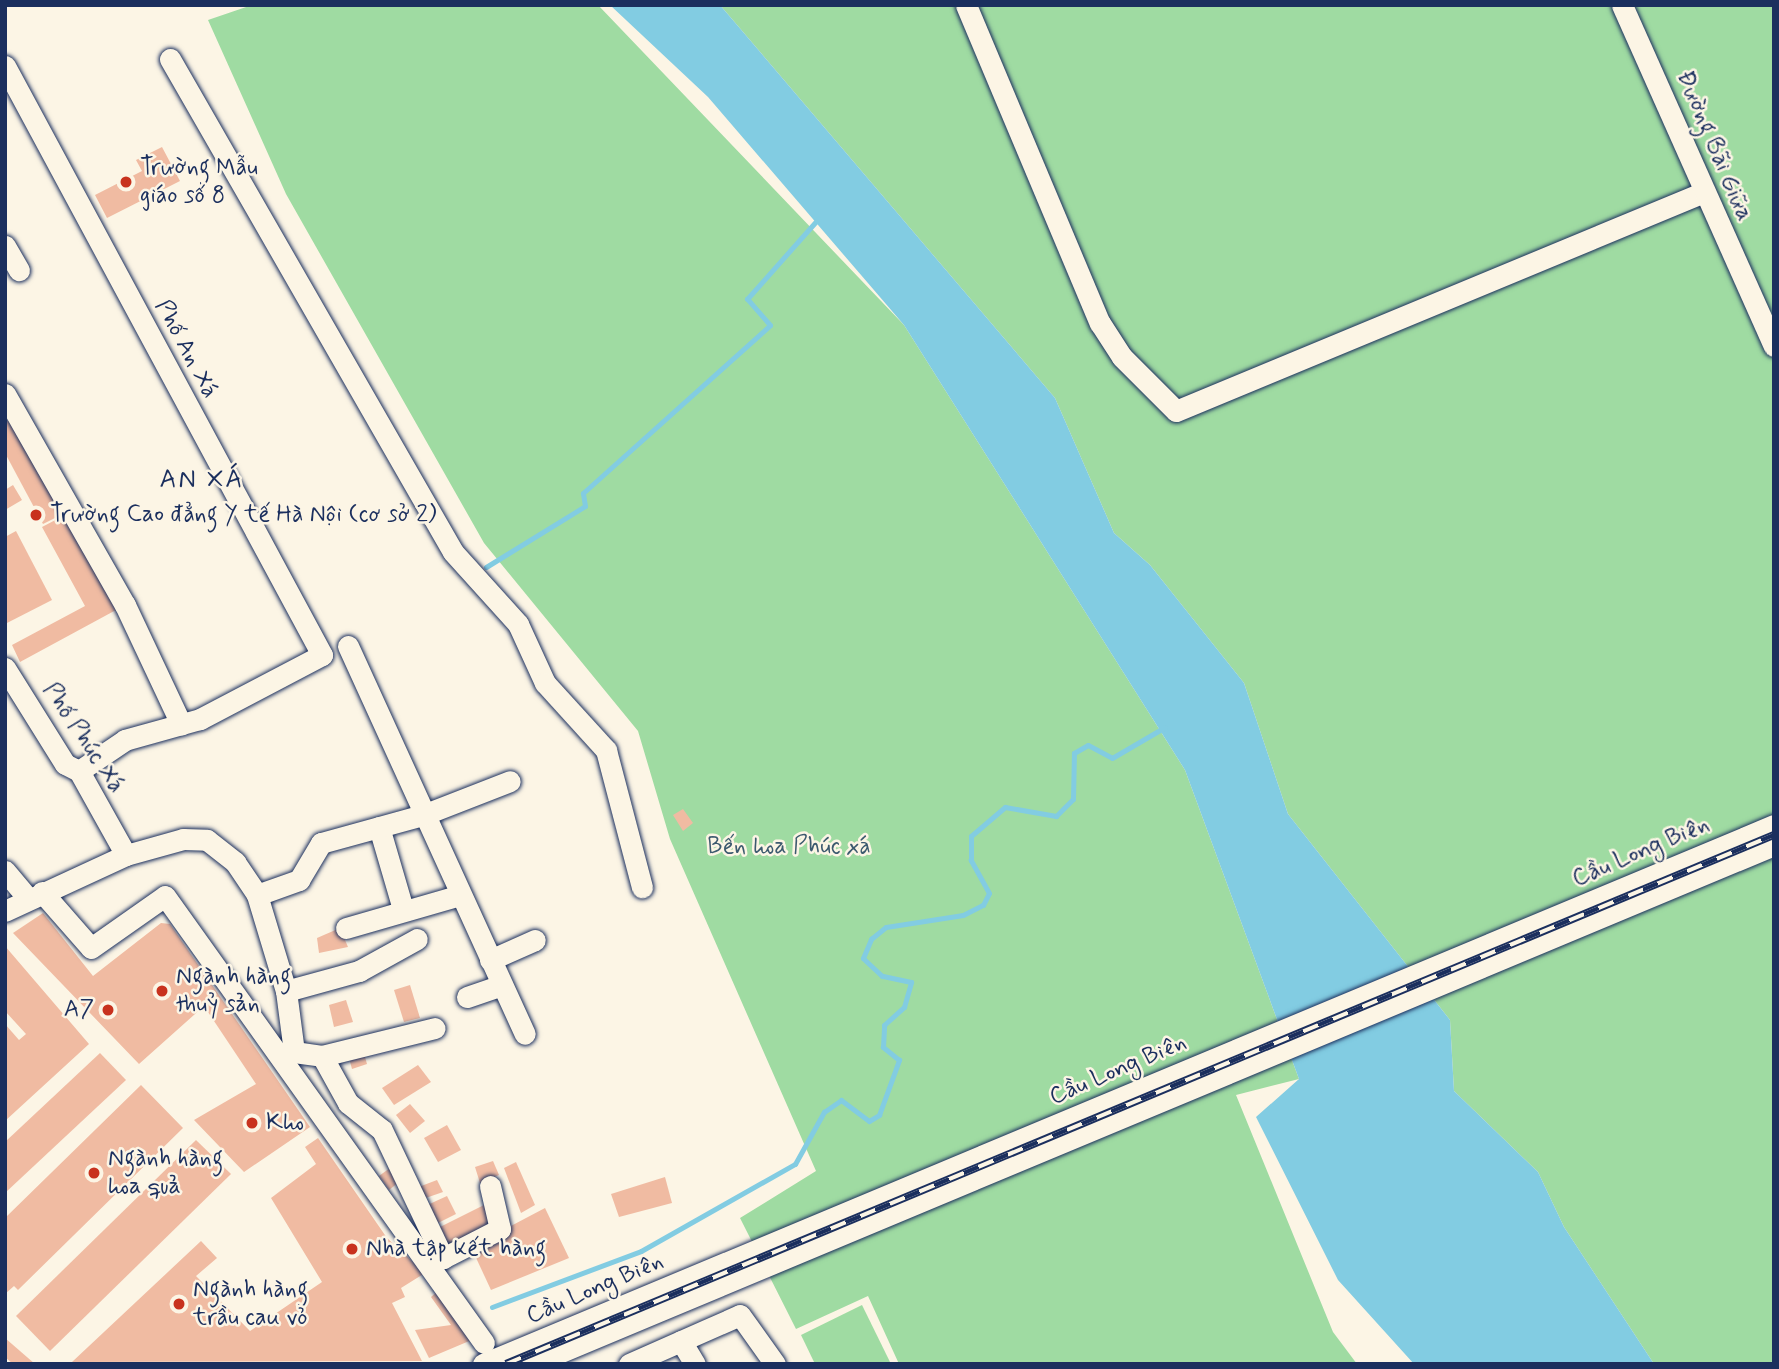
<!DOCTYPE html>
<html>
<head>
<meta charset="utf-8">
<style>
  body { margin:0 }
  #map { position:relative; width:1779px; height:1369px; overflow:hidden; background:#fcf5e5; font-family:Mynerve,sans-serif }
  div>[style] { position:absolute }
  .green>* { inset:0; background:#9fdba2 }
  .water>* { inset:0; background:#82cce2 }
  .stream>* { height:5px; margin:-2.5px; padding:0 2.5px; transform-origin:2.5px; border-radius:2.5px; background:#82cce2 }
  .building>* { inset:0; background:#f0bba2 }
  .roads { filter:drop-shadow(0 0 2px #1b2f5e) drop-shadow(0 0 2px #1b2f5e) }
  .minor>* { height:21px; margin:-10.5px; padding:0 10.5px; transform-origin:10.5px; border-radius:10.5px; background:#fcf5e5 }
  .rail>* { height:8px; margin-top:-4px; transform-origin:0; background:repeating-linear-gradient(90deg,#fcf5e5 0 16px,#1b2f5e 0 32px); box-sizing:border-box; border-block:2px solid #1b2f5e }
  .dots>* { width:19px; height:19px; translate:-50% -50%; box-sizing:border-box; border:4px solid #fcf5e5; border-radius:50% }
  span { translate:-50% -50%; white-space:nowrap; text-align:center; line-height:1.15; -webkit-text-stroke:5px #fcf5e5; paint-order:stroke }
  .street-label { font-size:24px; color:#1b2f5e }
  .poi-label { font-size:24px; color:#1b2f5e }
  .left { translate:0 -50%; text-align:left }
  .right { translate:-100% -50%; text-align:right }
  .park-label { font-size:24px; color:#3c5a6f }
  .neighbourhood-label { font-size:26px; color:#1b2f5e; letter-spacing:2px }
  .frame { position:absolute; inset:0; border:7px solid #1b2f5e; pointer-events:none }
</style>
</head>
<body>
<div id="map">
  <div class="green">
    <i style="clip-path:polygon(252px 5px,598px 5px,904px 325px,1185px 770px,1299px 1079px,1236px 1095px,1333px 1332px,1357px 1364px,899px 1364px,868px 1296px,796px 1329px,740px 1218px,816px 1171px,670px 839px,638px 731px,484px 543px,286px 194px,208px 20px)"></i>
    <i style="clip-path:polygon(720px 5px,1774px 5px,1774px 1364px,1654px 1364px,1564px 1227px,1538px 1172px,1454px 1091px,1450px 1020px,1288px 814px,1244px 683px,1150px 565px,1114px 533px,1055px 398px)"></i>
    <i style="clip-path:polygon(862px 1305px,891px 1364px,815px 1364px,801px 1335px)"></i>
  </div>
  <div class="water">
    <i style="clip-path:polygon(610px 5px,720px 5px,1055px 398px,1114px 533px,1150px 565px,1244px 683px,1288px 814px,1450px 1020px,1454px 1091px,1538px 1172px,1564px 1227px,1654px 1364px,1414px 1364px,1338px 1280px,1256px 1117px,1299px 1079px,1185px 770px,904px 325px,708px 97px)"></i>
  </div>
  <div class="stream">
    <i style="left:486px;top:567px;width:116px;rotate:-31.6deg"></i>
    <i style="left:585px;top:506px;width:13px;rotate:-99deg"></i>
    <i style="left:583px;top:493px;width:251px;rotate:-41.9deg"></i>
    <i style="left:770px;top:325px;width:35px;rotate:-131deg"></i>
    <i style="left:747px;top:299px;width:107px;rotate:-48.4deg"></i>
    <i style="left:492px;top:1307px;width:159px;rotate:-20.6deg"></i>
    <i style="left:641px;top:1251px;width:177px;rotate:-29.5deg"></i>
    <i style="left:795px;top:1164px;width:60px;rotate:-60.9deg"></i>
    <i style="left:824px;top:1112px;width:21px;rotate:-35deg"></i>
    <i style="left:841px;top:1100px;width:35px;rotate:37deg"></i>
    <i style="left:869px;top:1121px;width:12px;rotate:-31deg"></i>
    <i style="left:879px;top:1115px;width:59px;rotate:-70deg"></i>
    <i style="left:899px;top:1060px;width:21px;rotate:-141deg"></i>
    <i style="left:883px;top:1047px;width:22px;rotate:-87deg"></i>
    <i style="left:884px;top:1025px;width:27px;rotate:-42deg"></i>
    <i style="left:904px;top:1007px;width:26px;rotate:-74deg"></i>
    <i style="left:911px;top:982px;width:30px;rotate:-168deg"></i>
    <i style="left:882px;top:976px;width:26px;rotate:-137deg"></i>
    <i style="left:863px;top:958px;width:21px;rotate:-67deg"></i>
    <i style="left:871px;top:939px;width:19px;rotate:-39deg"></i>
    <i style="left:886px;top:927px;width:78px;rotate:-8.9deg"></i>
    <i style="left:963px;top:915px;width:22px;rotate:-27deg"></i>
    <i style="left:983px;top:905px;width:13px;rotate:-63deg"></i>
    <i style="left:989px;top:893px;width:38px;rotate:-119deg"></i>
    <i style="left:971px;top:860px;width:24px;rotate:-90deg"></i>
    <i style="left:971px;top:836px;width:45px;rotate:-40.5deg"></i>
    <i style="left:1005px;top:807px;width:52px;rotate:10deg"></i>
    <i style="left:1056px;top:816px;width:24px;rotate:-45deg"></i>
    <i style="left:1073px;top:799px;width:46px;rotate:-88.8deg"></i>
    <i style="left:1074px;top:753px;width:16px;rotate:-30deg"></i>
    <i style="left:1088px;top:745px;width:27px;rotate:28deg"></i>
    <i style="left:1112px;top:758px;width:61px;rotate:-30.3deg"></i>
  </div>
  <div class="building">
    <i style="clip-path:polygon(162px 147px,180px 181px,107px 218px,95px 195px,142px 171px,136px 160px)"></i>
    <i style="clip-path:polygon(13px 418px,63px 514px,43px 524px,5px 453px,5px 422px)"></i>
    <i style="clip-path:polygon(13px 485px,22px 500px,5px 510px,5px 490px)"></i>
    <i style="clip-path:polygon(65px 515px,116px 610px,20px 662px,12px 645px,85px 606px,42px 527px)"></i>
    <i style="clip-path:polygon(16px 531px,52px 600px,5px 624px,5px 537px)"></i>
    <i style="clip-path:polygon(683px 809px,693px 823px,683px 831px,673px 815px)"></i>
    <i style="clip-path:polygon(43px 913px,93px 976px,161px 923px,170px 924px,310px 1127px,244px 1172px,194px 1120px,256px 1084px,204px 1006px,139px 1064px,13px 933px)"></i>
    <i style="clip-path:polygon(340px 928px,348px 947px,319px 953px,317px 938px)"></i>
    <i style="clip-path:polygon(5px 946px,89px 1044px,5px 1121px,5px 1024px,19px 1040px,26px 1034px,5px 1011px)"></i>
    <i style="clip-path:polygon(410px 985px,420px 1018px,404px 1022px,394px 990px)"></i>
    <i style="clip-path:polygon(346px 1000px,353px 1022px,334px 1027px,329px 1005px)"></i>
    <i style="clip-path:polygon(363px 1050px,367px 1064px,352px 1069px,348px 1054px)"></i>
    <i style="clip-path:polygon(100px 1053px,126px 1080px,5px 1193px,5px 1142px)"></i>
    <i style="clip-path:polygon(418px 1065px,431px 1082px,394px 1105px,382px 1088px)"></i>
    <i style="clip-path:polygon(141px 1085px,183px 1128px,18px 1290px,14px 1286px,5px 1294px,5px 1218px)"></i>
    <i style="clip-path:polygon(410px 1104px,425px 1121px,410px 1133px,396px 1115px)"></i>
    <i style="clip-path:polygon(447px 1125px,461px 1150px,438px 1162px,424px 1138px)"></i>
    <i style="clip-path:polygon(318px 1138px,387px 1238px,425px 1273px,401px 1288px,405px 1297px,392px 1303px,422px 1361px,72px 1362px,201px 1241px,217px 1258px,196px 1276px,250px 1331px,322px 1282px,271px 1198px,316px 1164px,305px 1147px)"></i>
    <i style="clip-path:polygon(196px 1140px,231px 1174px,50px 1351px,16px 1316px)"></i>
    <i style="clip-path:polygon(493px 1161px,499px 1175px,480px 1183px,475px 1167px)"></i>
    <i style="clip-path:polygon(516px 1162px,535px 1205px,521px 1213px,504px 1168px)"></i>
    <i style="clip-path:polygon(394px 1165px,403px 1179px,389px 1190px,379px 1176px)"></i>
    <i style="clip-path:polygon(665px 1177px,672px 1203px,619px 1217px,611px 1194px)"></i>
    <i style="clip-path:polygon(437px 1180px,443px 1192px,420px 1200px,416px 1188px)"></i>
    <i style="clip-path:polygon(447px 1196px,456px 1214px,432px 1226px,423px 1207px)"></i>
    <i style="clip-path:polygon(484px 1205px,493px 1229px,445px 1253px,434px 1230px)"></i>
    <i style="clip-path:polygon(545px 1208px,569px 1258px,491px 1290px,471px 1247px)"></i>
    <i style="clip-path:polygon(438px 1291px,474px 1339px,429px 1358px,415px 1330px,451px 1325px,431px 1297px)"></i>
    <i style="clip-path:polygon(5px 1338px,35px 1364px,13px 1364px,5px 1357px)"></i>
  </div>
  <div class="roads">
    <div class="minor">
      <i style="left:966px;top:5px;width:345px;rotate:67.2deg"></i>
      <i style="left:1100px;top:323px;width:40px;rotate:57.1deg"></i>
      <i style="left:1122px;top:357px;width:76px;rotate:45deg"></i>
      <i style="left:1176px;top:411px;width:572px;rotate:-22.53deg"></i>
      <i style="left:1622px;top:5px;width:373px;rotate:66deg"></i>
      <i style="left:170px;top:59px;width:568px;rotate:60.14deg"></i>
      <i style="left:453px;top:552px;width:97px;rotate:47.9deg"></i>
      <i style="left:518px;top:624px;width:65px;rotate:65.4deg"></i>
      <i style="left:545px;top:683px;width:91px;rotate:47.7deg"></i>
      <i style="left:606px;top:750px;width:142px;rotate:75.3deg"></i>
      <i style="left:5px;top:66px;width:669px;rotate:61.71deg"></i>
      <i style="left:322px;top:655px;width:138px;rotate:152.3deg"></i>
      <i style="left:200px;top:719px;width:78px;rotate:164.4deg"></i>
      <i style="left:125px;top:740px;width:55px;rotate:146deg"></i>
      <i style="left:5px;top:246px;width:28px;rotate:60deg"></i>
      <i style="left:5px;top:394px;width:243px;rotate:60.4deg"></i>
      <i style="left:125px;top:605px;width:132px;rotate:64.8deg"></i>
      <i style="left:348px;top:646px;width:426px;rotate:65.5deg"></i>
      <i style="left:5px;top:668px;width:113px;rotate:58deg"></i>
      <i style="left:65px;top:764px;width:16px;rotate:27deg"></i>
      <i style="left:79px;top:771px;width:96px;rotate:60.8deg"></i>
      <i style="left:126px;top:855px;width:133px;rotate:155.2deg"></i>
      <i style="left:379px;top:827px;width:85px;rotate:73.7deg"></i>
      <i style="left:126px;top:855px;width:59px;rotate:-15.7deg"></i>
      <i style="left:183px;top:839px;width:24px;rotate:2deg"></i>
      <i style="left:207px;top:840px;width:36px;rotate:38deg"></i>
      <i style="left:235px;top:862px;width:40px;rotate:56deg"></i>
      <i style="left:257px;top:895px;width:100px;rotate:73.2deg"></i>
      <i style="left:286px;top:991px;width:62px;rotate:82.5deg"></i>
      <i style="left:294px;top:1052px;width:28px;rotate:8deg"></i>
      <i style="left:322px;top:1056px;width:54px;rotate:61deg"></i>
      <i style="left:348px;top:1103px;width:43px;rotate:38.5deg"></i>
      <i style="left:382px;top:1130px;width:142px;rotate:64.5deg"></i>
      <i style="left:443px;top:1258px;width:64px;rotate:-27deg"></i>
      <i style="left:500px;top:1229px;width:44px;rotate:-103.1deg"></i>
      <i style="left:5px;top:871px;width:35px;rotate:50deg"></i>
      <i style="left:42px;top:892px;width:74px;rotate:48.8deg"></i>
      <i style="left:91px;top:948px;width:90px;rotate:-35.1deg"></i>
      <i style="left:165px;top:896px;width:549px;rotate:54.49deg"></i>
      <i style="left:257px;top:895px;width:45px;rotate:-19.7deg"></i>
      <i style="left:299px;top:880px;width:43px;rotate:-59.3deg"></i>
      <i style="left:321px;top:843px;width:106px;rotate:-15.4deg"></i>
      <i style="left:423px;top:815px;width:93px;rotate:-21.3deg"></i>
      <i style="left:346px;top:928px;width:119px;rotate:-16.1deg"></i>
      <i style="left:490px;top:960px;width:49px;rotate:-24deg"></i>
      <i style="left:286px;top:991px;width:76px;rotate:-15.3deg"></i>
      <i style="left:359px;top:971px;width:66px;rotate:-28.9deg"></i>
      <i style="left:467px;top:997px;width:37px;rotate:-19deg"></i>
      <i style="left:322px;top:1056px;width:116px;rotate:-13.9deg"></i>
      <i style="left:681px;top:1341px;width:27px;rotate:59deg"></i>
      <i style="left:483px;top:1364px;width:1399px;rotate:-22.66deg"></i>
      <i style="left:532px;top:1364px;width:1346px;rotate:-22.68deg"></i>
      <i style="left:629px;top:1364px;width:121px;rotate:-23.8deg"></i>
      <i style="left:740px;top:1315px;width:60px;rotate:54.5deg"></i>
    </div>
  </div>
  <div class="rail">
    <i style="left:506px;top:1364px;width:1374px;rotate:-22.65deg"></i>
  </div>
  <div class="dots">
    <i style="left:126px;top:182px;background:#c8321e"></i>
    <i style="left:36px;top:515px;background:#c8321e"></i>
    <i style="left:162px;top:991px;background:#c8321e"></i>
    <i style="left:108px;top:1010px;background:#c8321e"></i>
    <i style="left:252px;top:1123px;background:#c8321e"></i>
    <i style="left:94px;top:1173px;background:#c8321e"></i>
    <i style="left:352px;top:1249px;background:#c8321e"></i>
    <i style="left:179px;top:1304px;background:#c8321e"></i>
  </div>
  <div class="street-label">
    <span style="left:1714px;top:146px;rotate:67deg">Đường Bãi Giữa</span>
    <span style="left:186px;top:349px;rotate:62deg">Phố An Xá</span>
    <span style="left:83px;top:738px;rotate:56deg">Phố Phúc Xá</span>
    <span style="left:1641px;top:852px;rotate:-23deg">Cầu Long Biên</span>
    <span style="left:1118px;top:1070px;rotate:-23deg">Cầu Long Biên</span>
    <span style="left:595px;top:1289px;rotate:-23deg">Cầu Long Biên</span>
  </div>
  <div class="poi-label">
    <span class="left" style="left:140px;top:182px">Trường Mẫu<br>giáo số 8</span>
    <span class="left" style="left:50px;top:515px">Trường Cao đẳng Y tế Hà Nội (cơ sở 2)</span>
    <span class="left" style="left:176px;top:991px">Ngành hàng<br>thuỷ sản</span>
    <span class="right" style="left:94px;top:1010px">A7</span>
    <span class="left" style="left:266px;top:1123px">Kho</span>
    <span class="left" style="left:108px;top:1173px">Ngành hàng<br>hoa quả</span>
    <span class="left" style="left:366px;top:1249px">Nhà tập kết hàng</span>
    <span class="left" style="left:193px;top:1304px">Ngành hàng<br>trầu cau vỏ</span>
  </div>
  <div class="park-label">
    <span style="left:789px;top:847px">Bến hoa Phúc xá</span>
  </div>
  <div class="neighbourhood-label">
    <span style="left:202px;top:481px">AN XÁ</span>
  </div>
  <div class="frame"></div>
</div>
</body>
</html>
